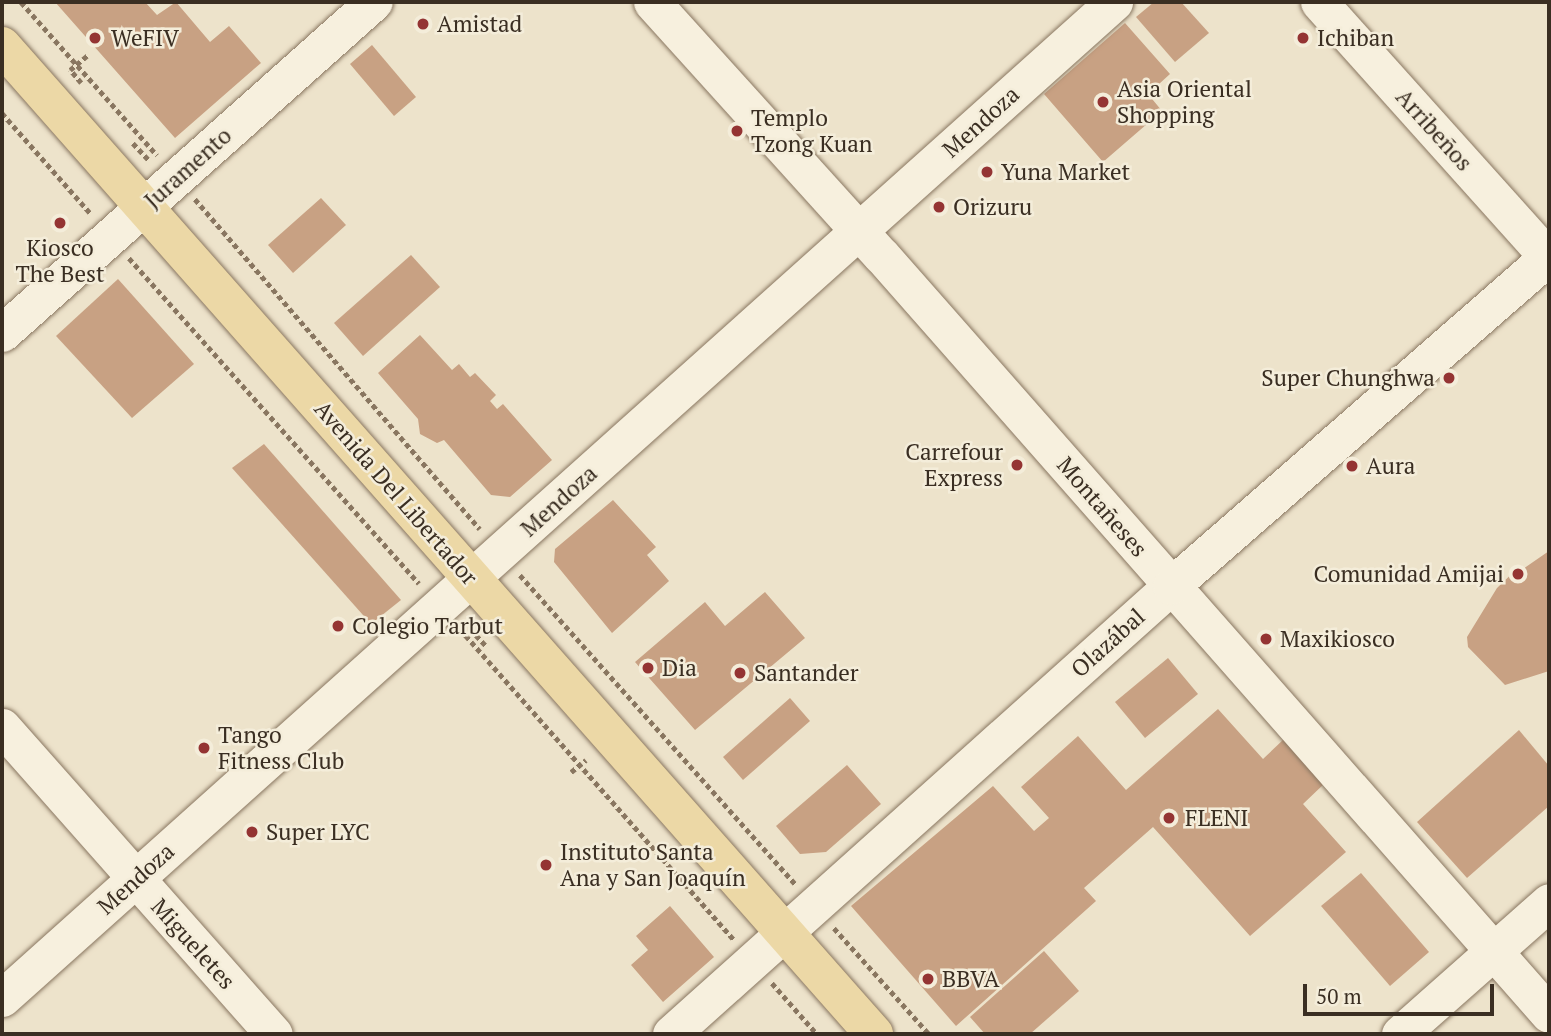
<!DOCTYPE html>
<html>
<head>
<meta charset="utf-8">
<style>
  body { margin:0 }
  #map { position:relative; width:1551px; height:1036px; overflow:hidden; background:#ede3cb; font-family:"PT Serif",serif }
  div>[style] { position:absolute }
  .building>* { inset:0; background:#c8a183 }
  .path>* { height:4.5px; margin-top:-2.25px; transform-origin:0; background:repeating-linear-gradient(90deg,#897660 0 5px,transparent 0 8.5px) }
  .roads { filter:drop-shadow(0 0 2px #897660) drop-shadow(0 0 2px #897660) }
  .minor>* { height:37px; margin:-18.5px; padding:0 18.5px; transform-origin:18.5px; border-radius:18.5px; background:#f7f0de }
  .major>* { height:38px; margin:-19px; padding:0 19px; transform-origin:19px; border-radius:19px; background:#ecd8a6 }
  .dots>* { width:19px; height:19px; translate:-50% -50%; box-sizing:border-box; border:4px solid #f4edda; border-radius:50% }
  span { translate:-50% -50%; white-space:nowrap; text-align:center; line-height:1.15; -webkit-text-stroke:5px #f4edda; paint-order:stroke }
  .poi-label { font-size:23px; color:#3a2e22 }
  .left { translate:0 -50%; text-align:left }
  .right { translate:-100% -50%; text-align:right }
  .street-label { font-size:23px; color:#3a2e22 }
  .frame { position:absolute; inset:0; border:4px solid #3a2e22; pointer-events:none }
  .scale { position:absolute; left:1303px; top:984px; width:191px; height:32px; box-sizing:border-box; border:4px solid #3a2e22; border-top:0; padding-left:9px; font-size:21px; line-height:24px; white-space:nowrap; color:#3a2e22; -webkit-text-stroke:5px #f4edda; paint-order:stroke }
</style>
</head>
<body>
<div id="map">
  <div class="building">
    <i style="clip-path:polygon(55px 2px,145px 2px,157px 15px,176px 2px,210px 42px,229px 26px,261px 63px,175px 138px)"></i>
    <i style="clip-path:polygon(1154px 2px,1181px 2px,1209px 33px,1175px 62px,1136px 17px)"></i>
    <i style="clip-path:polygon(1125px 23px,1170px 74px,1148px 94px,1162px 111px,1103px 162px,1044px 94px)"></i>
    <i style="clip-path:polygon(372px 45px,416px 97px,394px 116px,350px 64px)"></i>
    <i style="clip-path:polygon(321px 198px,346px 225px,293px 273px,268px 245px)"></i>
    <i style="clip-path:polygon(411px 255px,440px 287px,363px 356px,334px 323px)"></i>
    <i style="clip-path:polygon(118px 279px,194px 364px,132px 418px,56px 336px)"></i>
    <i style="clip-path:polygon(420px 335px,452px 370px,459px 364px,470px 377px,475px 373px,496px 395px,490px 401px,497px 409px,503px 404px,552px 460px,510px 497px,491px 495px,444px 440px,437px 443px,420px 434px,418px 419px,378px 373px)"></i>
    <i style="clip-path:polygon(264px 444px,401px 600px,371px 624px,232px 468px)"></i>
    <i style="clip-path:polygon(613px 500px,656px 547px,647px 555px,669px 581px,612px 633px,554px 562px,555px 549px)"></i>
    <i style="clip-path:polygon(1549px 551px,1549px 671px,1505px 685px,1468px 647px,1467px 637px,1497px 588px,1521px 565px,1523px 569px)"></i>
    <i style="clip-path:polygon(765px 592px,805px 638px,695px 730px,635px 662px,705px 602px,725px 626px)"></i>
    <i style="clip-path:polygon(1168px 658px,1198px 694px,1145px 738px,1115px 702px)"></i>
    <i style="clip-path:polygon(790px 698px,810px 721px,743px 780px,723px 757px)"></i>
    <i style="clip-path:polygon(1218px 709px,1263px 759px,1284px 739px,1325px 783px,1303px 804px,1346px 852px,1250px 936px,1153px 827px,1084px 888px,1096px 901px,956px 1026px,851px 906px,993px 786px,1034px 831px,1049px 818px,1021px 787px,1078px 736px,1126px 790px)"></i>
    <i style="clip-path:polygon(1519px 730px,1549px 766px,1549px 806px,1467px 878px,1417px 822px)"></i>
    <i style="clip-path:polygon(847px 765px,881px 804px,826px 852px,800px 854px,776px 826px)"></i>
    <i style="clip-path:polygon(1361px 873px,1429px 952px,1390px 986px,1321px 906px)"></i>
    <i style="clip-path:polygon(670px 906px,714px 957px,663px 1002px,631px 965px,648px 950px,636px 936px)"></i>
    <i style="clip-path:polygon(1044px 951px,1079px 991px,1030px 1034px,985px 1034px,970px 1017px)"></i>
  </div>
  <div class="path">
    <i style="left:21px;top:2px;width:205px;rotate:48.4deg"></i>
    <i style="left:81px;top:83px;width:17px;rotate:-130deg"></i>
    <i style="left:70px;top:70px;width:25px;rotate:-40deg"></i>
    <i style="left:2px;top:113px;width:135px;rotate:48.6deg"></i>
    <i style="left:133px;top:143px;width:23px;rotate:47deg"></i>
    <i style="left:195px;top:199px;width:436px;rotate:49.2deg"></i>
    <i style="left:129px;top:258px;width:436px;rotate:48.3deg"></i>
    <i style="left:520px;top:575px;width:415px;rotate:48.3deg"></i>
    <i style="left:460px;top:629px;width:414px;rotate:48.6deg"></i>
    <i style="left:476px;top:635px;width:16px;rotate:47deg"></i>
    <i style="left:571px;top:772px;width:19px;rotate:-39deg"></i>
    <i style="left:834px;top:928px;width:142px;rotate:48.1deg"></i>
    <i style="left:772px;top:983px;width:68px;rotate:48.6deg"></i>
  </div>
  <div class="roads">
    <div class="minor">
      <i style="left:652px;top:2px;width:341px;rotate:47.9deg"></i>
      <i style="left:881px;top:255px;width:1011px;rotate:48.65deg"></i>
      <i style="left:1319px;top:2px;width:344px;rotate:48.1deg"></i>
      <i style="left:2px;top:333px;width:498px;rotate:-41.7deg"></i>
      <i style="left:2px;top:727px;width:410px;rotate:48.5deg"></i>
      <i style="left:2px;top:998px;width:1493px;rotate:-41.85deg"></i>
      <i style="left:671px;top:1034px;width:671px;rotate:-41.86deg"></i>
      <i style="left:1171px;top:586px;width:502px;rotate:-41.12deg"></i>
      <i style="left:1400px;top:1034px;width:199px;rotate:-41.5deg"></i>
    </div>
    <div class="major">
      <i style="left:2px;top:46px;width:1318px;rotate:48.57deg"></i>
    </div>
  </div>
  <div class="dots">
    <i style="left:423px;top:24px;background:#943433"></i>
    <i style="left:95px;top:38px;background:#943433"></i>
    <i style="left:1303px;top:38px;background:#943433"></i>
    <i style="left:1103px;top:102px;background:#943433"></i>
    <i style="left:737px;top:131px;background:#943433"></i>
    <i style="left:987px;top:172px;background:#943433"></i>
    <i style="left:939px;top:207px;background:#943433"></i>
    <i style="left:60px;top:223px;background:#943433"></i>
    <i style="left:1449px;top:378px;background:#943433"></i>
    <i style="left:1017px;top:465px;background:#943433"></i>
    <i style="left:1352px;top:466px;background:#943433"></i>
    <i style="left:1518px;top:574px;background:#943433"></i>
    <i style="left:338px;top:626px;background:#943433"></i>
    <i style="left:1266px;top:639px;background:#943433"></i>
    <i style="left:648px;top:668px;background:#943433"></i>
    <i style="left:740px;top:673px;background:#943433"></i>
    <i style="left:204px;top:748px;background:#943433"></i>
    <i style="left:1169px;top:818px;background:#943433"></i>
    <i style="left:252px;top:832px;background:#943433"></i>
    <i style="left:546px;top:865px;background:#943433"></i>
    <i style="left:928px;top:979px;background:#943433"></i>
  </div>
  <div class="poi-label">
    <span class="left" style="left:437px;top:24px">Amistad</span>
    <span class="left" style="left:111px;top:38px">WeFIV</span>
    <span class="left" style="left:1317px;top:38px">Ichiban</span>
    <span class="left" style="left:1117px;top:102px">Asia Oriental<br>Shopping</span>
    <span class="left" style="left:751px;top:131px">Templo<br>Tzong Kuan</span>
    <span class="left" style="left:1001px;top:172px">Yuna Market</span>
    <span class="left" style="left:953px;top:207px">Orizuru</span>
    <span style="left:60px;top:261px">Kiosco<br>The Best</span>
    <span class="right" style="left:1435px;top:378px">Super Chunghwa</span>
    <span class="right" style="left:1003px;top:465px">Carrefour<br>Express</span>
    <span class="left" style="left:1366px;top:466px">Aura</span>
    <span class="right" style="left:1504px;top:574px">Comunidad Amijai</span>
    <span class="left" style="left:352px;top:626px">Colegio Tarbut</span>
    <span class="left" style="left:1280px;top:639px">Maxikiosco</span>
    <span class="left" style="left:662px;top:668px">Dia</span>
    <span class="left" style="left:754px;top:673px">Santander</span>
    <span class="left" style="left:218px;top:748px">Tango<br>Fitness Club</span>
    <span class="left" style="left:1185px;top:818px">FLENI</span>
    <span class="left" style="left:266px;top:832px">Super LYC</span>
    <span class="left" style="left:560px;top:865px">Instituto Santa<br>Ana y San Joaquín</span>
    <span class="left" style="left:942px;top:979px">BBVA</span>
  </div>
  <div class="street-label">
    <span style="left:981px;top:122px;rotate:-42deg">Mendoza</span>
    <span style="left:1434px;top:130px;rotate:48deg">Arribeños</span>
    <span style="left:188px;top:168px;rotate:-42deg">Juramento</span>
    <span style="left:396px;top:493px;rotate:49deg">Avenida Del Libertador</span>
    <span style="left:559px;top:501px;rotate:-42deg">Mendoza</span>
    <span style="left:1102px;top:507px;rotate:49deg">Montañeses</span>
    <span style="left:1108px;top:643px;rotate:-42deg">Olazábal</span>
    <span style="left:136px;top:879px;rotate:-42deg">Mendoza</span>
    <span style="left:193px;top:944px;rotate:48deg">Migueletes</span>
  </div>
  <div class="frame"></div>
  <div class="scale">50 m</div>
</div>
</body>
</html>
